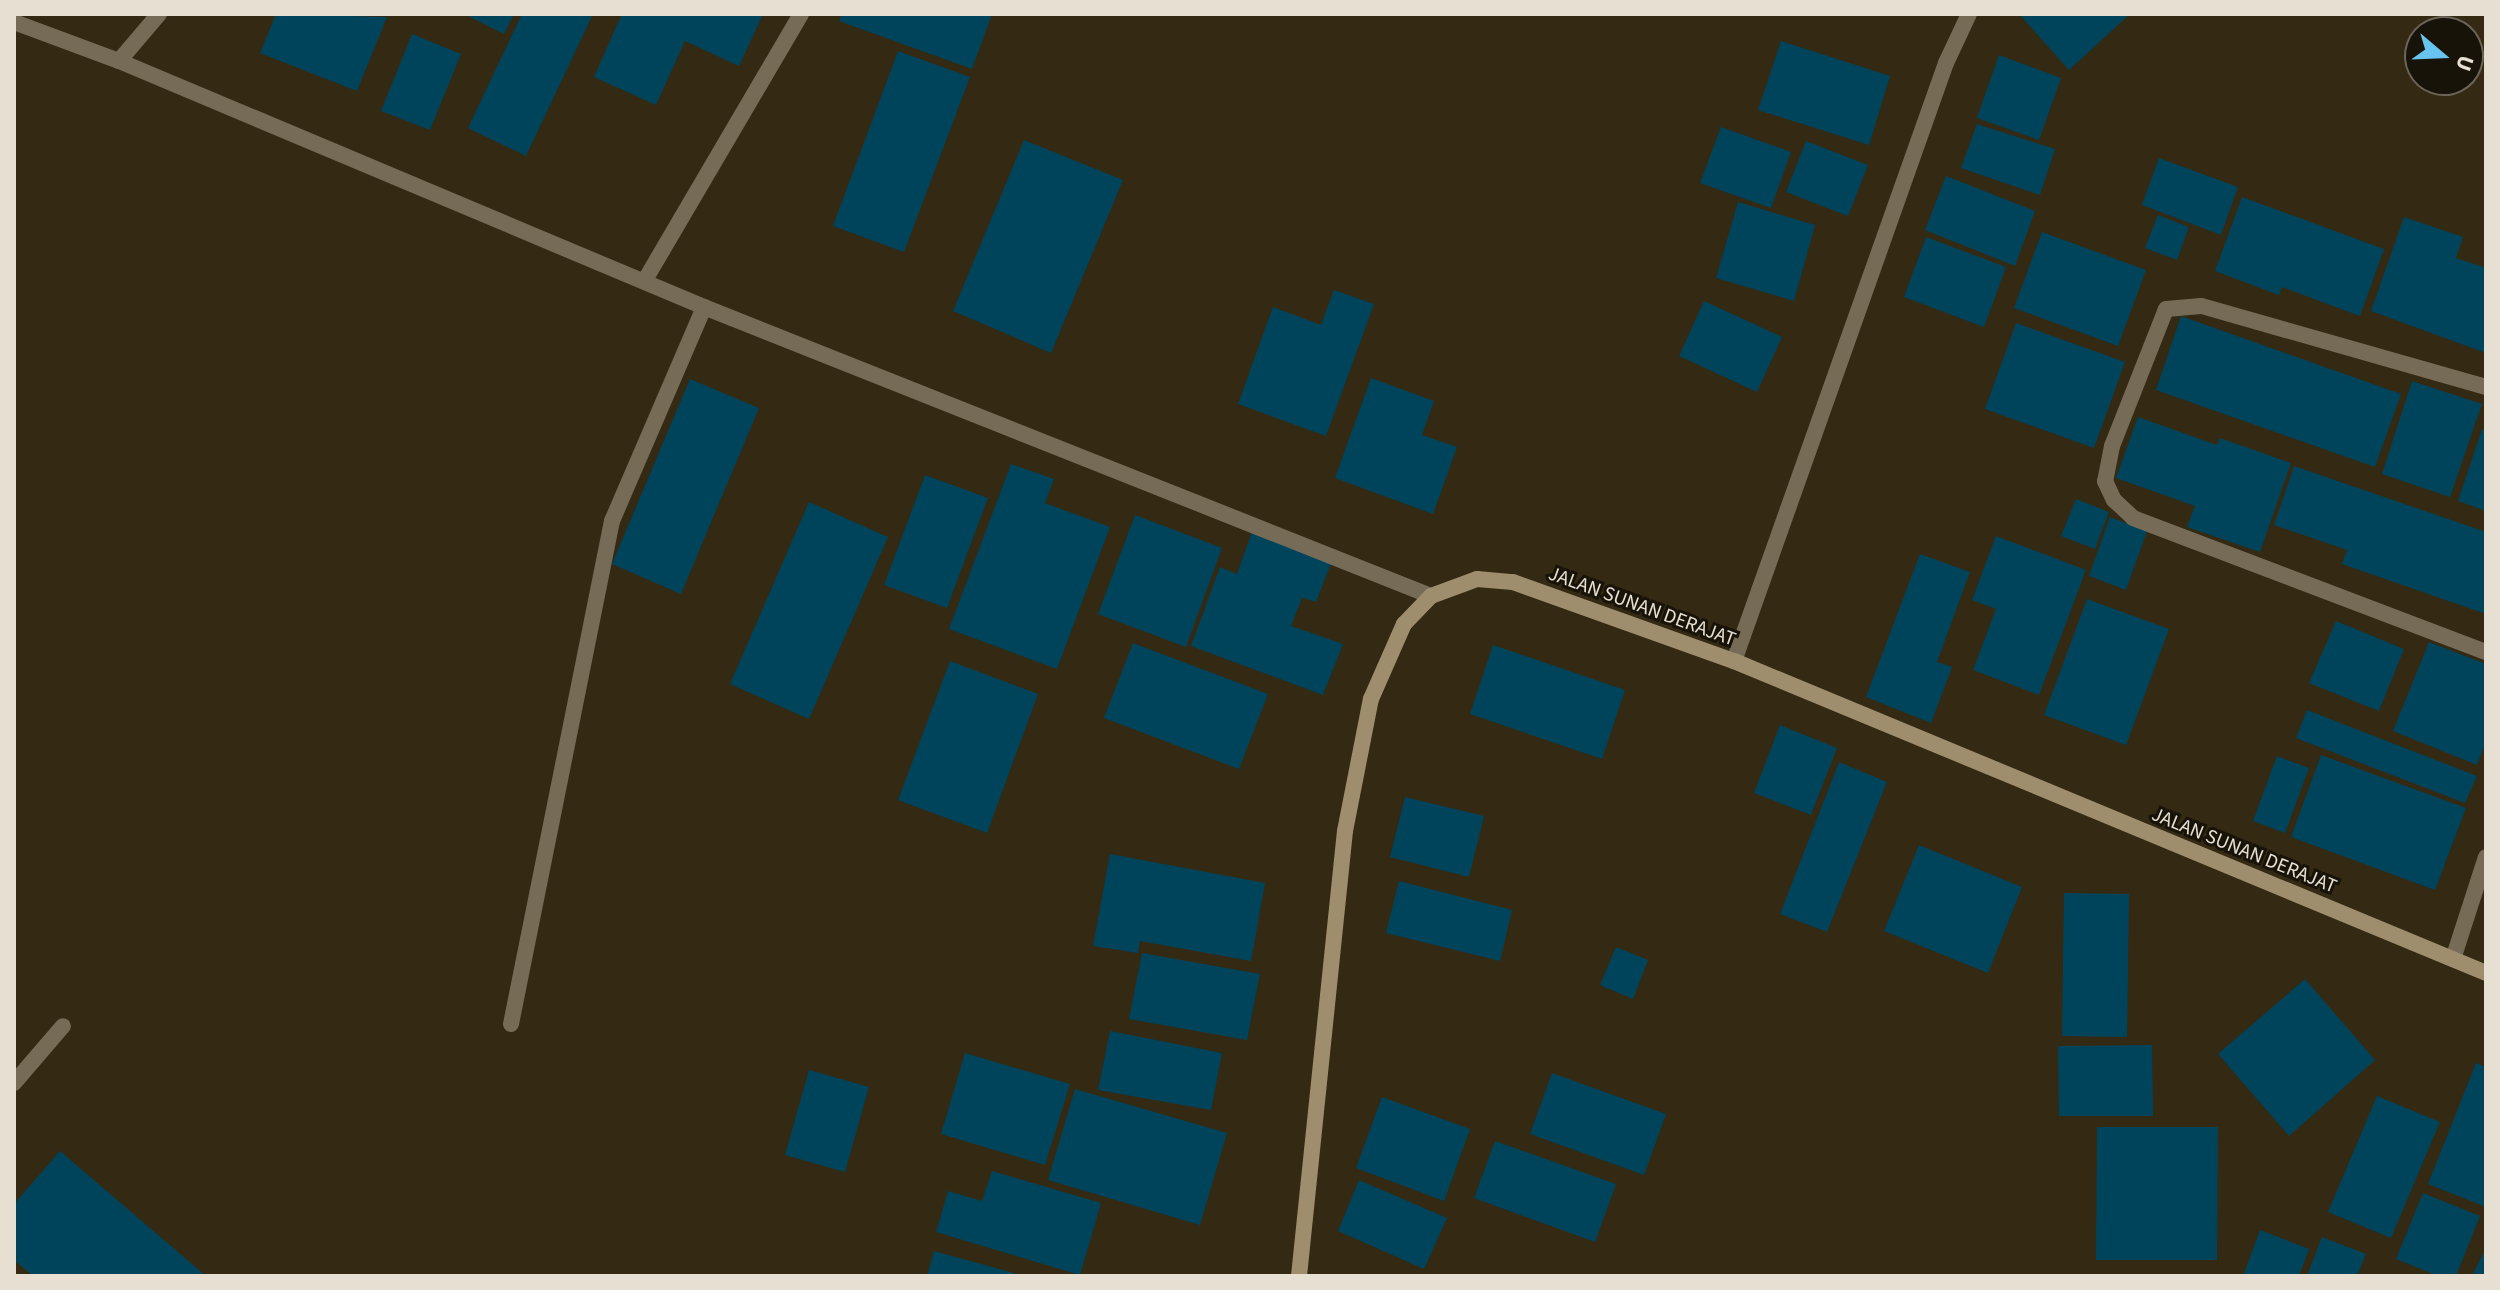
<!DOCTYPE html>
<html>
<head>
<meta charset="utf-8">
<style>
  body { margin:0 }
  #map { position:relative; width:2500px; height:1290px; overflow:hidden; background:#342912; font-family:"Source Sans 3",sans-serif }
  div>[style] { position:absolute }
  .building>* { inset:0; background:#00445c }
  .lane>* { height:16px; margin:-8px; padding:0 8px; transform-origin:8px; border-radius:8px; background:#756b57 }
  .street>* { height:16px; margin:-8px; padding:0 8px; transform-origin:8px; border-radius:8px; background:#756b57 }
  .secondary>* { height:16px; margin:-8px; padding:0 8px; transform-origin:8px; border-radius:8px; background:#9e8e6e }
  span { translate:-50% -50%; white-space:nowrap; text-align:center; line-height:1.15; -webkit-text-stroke:6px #181309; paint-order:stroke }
  .street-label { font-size:20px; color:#e7e0d2 }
  .frame { position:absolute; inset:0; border:16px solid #e7e0d2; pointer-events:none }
  .north { position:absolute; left:2404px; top:16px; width:80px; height:80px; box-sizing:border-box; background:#181309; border:2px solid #6b6559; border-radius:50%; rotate:109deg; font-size:22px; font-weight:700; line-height:32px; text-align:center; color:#e7e0d2 }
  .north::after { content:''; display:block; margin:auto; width:28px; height:36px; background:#66c4ef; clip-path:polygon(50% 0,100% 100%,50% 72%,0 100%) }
</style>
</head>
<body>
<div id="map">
  <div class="building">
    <i style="clip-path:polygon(276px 14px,387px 17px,357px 91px,260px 53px)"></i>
    <i style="clip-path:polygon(464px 14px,514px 14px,504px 34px)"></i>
    <i style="clip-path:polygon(522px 14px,593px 14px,526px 156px,468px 128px)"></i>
    <i style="clip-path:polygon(622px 14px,763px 14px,739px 66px,685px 41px,656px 105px,594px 77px)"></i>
    <i style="clip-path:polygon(842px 14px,992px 14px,972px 69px,839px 21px)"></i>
    <i style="clip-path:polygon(2019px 14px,2130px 14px,2069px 70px)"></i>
    <i style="clip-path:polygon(412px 34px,461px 54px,430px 130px,381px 111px)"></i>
    <i style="clip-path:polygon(1781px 41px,1890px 76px,1869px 145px,1758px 110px)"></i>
    <i style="clip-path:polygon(898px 51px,970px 77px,904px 252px,833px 226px)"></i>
    <i style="clip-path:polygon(1999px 55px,2061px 78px,2039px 140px,1977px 118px)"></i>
    <i style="clip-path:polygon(1977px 124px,2055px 149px,2040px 195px,1961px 168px)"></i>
    <i style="clip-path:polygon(1721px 127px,1791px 152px,1771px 208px,1700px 183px)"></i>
    <i style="clip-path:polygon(1024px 140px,1123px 180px,1051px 353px,953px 311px)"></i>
    <i style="clip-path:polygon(1806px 141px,1868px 165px,1848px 216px,1786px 192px)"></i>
    <i style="clip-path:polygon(2159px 158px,2238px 187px,2221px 235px,2142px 205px)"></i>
    <i style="clip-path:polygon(1946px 176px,2035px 211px,2015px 266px,1925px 230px)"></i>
    <i style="clip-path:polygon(2242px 197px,2384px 249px,2360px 316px,2282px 287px,2279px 295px,2215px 271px)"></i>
    <i style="clip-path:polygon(1738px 202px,1815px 225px,1794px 301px,1716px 278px)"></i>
    <i style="clip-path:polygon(2158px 215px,2189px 227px,2177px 260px,2145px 248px)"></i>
    <i style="clip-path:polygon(2404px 217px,2463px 237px,2456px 258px,2486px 268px,2486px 353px,2371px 311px)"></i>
    <i style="clip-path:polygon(2042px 232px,2146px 270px,2118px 346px,2014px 308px)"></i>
    <i style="clip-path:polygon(1926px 237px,2006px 267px,1984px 327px,1904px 297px)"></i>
    <i style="clip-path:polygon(1334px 290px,1374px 304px,1326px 436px,1238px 404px,1273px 307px,1321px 325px)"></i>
    <i style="clip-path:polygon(1704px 301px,1782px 337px,1757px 392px,1679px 356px)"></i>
    <i style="clip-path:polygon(2181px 316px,2401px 394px,2375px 467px,2156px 390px)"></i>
    <i style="clip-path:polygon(2016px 323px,2125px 362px,2094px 448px,1985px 409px)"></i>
    <i style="clip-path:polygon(1371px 378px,1434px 401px,1422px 435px,1457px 447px,1433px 514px,1335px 478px)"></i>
    <i style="clip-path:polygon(690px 379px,759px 408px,681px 594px,612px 564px)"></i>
    <i style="clip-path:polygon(2412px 381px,2482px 404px,2450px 497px,2382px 474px)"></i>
    <i style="clip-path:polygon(2138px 417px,2217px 445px,2220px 438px,2291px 463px,2260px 552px,2187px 527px,2195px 506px,2116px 478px)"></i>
    <i style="clip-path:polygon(2482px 429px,2486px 430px,2486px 511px,2458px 501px)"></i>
    <i style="clip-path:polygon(1011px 464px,1054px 479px,1045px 503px,1110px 527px,1057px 669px,949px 629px)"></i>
    <i style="clip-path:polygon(2294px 466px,2486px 532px,2486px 614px,2342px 564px,2347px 550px,2274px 525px)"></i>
    <i style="clip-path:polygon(925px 475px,988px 498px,947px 608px,884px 585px)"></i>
    <i style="clip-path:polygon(2076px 499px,2109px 512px,2095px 549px,2061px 536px)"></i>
    <i style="clip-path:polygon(809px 502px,888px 537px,809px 719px,730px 684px)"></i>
    <i style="clip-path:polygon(1135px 515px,1222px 548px,1186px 647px,1098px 614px)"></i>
    <i style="clip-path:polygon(2110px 517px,2147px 531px,2126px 590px,2089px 576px)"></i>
    <i style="clip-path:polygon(1252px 532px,1332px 561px,1316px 602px,1291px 594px,1302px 598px,1291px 626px,1343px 644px,1323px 695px,1191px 646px,1220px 567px,1237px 574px)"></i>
    <i style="clip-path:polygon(1996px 536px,2086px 570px,2039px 695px,1973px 670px,1996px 609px,1972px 600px)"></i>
    <i style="clip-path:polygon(1920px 554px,1970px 572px,1937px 662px,1952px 667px,1931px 723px,1866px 697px)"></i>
    <i style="clip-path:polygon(2087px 599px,2169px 629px,2126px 745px,2044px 715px)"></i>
    <i style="clip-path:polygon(2336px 621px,2404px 649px,2379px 711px,2309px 683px)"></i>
    <i style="clip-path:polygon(2429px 642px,2486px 664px,2486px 742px,2477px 765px,2393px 731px)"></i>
    <i style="clip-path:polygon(1133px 643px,1268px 694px,1239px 769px,1104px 718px)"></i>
    <i style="clip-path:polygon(1493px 645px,1625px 690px,1602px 759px,1470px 714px)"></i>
    <i style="clip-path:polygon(950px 661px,1038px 694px,987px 833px,898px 800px)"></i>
    <i style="clip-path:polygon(2307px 710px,2477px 776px,2465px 803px,2296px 738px)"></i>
    <i style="clip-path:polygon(1780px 725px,1837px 748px,1811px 815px,1754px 793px)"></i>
    <i style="clip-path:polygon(2321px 755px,2466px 808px,2435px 890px,2291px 837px)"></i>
    <i style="clip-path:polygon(2277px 756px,2309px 768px,2285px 833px,2253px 821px)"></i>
    <i style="clip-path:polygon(1839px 762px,1887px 782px,1827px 932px,1780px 914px)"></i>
    <i style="clip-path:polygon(1405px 797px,1484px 816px,1469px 877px,1390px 857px)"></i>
    <i style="clip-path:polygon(1919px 845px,2022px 887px,1988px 973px,1884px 931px)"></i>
    <i style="clip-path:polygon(1110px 854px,1265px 883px,1251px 961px,1140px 941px,1138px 953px,1093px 946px)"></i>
    <i style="clip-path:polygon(1399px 881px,1512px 910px,1500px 961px,1386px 933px)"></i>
    <i style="clip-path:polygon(2064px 893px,2129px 894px,2127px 1037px,2062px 1036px)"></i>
    <i style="clip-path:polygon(1616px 947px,1648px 960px,1633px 999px,1600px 985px)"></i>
    <i style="clip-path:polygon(1142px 953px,1260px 974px,1247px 1040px,1129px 1019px)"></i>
    <i style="clip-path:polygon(2305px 979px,2375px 1060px,2289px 1136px,2218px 1054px)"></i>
    <i style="clip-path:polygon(1110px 1031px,1222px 1053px,1211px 1110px,1098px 1090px)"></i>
    <i style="clip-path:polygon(2152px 1045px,2153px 1116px,2059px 1116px,2058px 1046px)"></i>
    <i style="clip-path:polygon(965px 1053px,1070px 1084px,1045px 1165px,941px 1134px)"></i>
    <i style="clip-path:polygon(2476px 1063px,2486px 1067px,2486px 1207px,2428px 1184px)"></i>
    <i style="clip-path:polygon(809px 1070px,869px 1087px,845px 1172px,785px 1155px)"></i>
    <i style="clip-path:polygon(1552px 1073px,1666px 1114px,1644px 1175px,1530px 1134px)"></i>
    <i style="clip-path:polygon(1075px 1089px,1227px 1133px,1200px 1225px,1048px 1180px)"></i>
    <i style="clip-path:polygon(2377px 1096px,2440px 1122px,2391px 1238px,2328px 1212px)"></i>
    <i style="clip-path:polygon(1382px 1097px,1470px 1129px,1444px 1201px,1356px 1168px)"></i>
    <i style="clip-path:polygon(2097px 1127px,2218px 1127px,2217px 1260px,2096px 1260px)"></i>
    <i style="clip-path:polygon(1495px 1141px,1616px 1184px,1595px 1242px,1474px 1198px)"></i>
    <i style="clip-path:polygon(60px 1151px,206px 1276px,33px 1276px,14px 1260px,14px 1204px)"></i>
    <i style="clip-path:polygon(992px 1171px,1101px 1203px,1080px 1275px,936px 1232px,948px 1191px,982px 1201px)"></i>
    <i style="clip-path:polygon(1359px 1180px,1447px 1218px,1424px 1269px,1338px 1231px)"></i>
    <i style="clip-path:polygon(2423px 1193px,2480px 1216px,2456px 1276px,2438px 1276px,2396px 1259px)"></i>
    <i style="clip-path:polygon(2260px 1230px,2309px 1249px,2299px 1276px,2243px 1276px)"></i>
    <i style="clip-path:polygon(2322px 1237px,2366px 1254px,2357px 1276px,2307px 1276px)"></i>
    <i style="clip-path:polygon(2486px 1248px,2486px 1276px,2472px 1276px)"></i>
    <i style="clip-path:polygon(934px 1251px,1021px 1275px,1021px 1276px,927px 1276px)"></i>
  </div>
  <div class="lane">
    <i style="left:14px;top:1083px;width:75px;rotate:-49.3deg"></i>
  </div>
  <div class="street">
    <i style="left:14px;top:22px;width:112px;rotate:20.4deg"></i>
    <i style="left:119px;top:61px;width:635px;rotate:22.81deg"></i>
    <i style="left:704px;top:307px;width:782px;rotate:21.68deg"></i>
    <i style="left:119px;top:61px;width:62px;rotate:-49.6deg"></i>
    <i style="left:645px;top:280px;width:308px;rotate:-59.6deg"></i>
    <i style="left:2486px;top:387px;width:296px;rotate:-164.1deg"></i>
    <i style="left:2201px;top:306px;width:35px;rotate:175deg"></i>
    <i style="left:2166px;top:309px;width:147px;rotate:111.5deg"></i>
    <i style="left:2112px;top:446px;width:36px;rotate:101deg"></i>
    <i style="left:2105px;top:481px;width:21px;rotate:65deg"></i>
    <i style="left:2114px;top:500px;width:26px;rotate:43deg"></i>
    <i style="left:2133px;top:518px;width:378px;rotate:20.8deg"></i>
    <i style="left:1734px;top:661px;width:634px;rotate:-70.48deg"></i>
    <i style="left:1946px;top:63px;width:54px;rotate:-64.9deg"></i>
    <i style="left:2453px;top:959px;width:107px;rotate:-72.1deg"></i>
    <i style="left:511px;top:1024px;width:513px;rotate:-78.65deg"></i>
    <i style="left:612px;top:521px;width:233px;rotate:-66.7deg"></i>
  </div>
  <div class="secondary">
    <i style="left:1299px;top:1276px;width:447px;rotate:-84.1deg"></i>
    <i style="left:1345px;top:831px;width:135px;rotate:-78.9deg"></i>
    <i style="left:1371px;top:699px;width:82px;rotate:-66.3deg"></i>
    <i style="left:1404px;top:624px;width:39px;rotate:-46deg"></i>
    <i style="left:1431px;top:596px;width:49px;rotate:-20.3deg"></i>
    <i style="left:1477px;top:579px;width:36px;rotate:5deg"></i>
    <i style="left:1513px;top:582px;width:235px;rotate:19.7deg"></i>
    <i style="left:1734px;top:661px;width:814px;rotate:22.53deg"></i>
  </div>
  <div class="street-label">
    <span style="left:1642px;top:607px;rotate:20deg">JALAN SUNAN DERAJAT</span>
    <span style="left:2244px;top:851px;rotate:22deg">JALAN SUNAN DERAJAT</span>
  </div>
  <div class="frame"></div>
  <div class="north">U</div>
</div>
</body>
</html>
